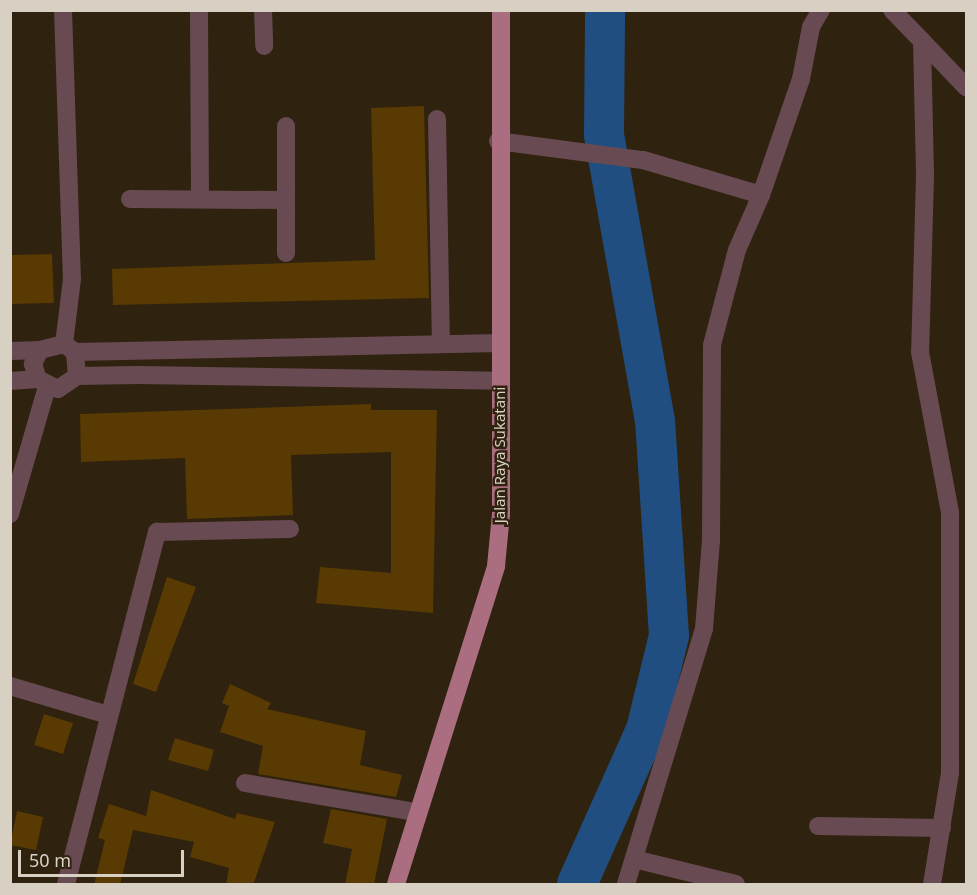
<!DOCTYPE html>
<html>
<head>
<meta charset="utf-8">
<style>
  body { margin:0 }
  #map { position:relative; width:977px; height:895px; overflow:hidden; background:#2f220e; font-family:"Noto Sans",sans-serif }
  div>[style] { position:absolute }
  .river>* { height:40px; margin:-20px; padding:0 20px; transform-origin:20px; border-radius:20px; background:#204e80 }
  .building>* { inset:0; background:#583a02 }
  .minor>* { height:18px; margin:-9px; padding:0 9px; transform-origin:9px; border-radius:9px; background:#684a52 }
  .major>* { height:18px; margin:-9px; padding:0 9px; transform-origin:9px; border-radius:9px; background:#ab6d80 }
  span { translate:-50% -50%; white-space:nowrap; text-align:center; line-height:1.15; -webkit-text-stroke:5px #2f220e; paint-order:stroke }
  .street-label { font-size:15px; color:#d9d0c4 }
  .frame { position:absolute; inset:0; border:12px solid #d9d0c4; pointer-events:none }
  .scale { position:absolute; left:18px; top:850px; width:166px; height:27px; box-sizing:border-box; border:3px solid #d9d0c4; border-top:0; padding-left:8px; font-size:18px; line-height:21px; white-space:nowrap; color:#d9d0c4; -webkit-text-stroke:4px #2f220e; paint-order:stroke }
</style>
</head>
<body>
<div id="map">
  <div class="river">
    <i style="left:577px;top:884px;width:169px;rotate:-65.9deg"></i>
    <i style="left:646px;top:730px;width:97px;rotate:-76.3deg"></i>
    <i style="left:669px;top:636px;width:215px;rotate:-93.7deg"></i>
    <i style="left:655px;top:421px;width:291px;rotate:-100.1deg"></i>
    <i style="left:604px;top:135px;width:125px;rotate:-89.5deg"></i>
  </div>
  <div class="building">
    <i style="clip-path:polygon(424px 106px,429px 298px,113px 305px,112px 269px,375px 260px,371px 108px)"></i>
    <i style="clip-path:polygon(52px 254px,54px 303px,10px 304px,10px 255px)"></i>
    <i style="clip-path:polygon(371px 404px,371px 410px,437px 410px,433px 613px,316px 603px,320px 567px,391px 573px,391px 452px,291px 455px,293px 515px,187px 519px,185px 458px,81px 462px,80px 414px)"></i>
    <i style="clip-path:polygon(167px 577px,196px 587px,156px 692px,133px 684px)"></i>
    <i style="clip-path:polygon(230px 684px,271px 703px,267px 709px,366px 731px,360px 765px,402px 775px,396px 797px,258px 774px,263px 746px,220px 732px,229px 706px,222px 703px)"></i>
    <i style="clip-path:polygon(44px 714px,73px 723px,63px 754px,34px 745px)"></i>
    <i style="clip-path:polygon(175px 738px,214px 750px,208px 771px,168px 760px)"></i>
    <i style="clip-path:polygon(151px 790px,235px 819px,237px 813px,275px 822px,253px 885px,226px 885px,229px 868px,190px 857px,194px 842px,133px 830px,120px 885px,94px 885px,105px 840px,98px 838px,109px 804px,146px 816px)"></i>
    <i style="clip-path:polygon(331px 809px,387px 819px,374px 885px,345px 885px,352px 849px,323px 843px)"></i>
    <i style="clip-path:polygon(17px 811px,43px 817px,36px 850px,10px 845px)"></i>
  </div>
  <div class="minor">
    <i style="left:63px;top:10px;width:269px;rotate:88.1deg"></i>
    <i style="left:72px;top:279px;width:65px;rotate:97deg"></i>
    <i style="left:199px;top:10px;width:189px;rotate:89.7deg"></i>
    <i style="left:263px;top:10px;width:36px;rotate:88deg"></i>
    <i style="left:892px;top:10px;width:43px;rotate:45.9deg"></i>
    <i style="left:922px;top:41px;width:136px;rotate:88.7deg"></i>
    <i style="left:925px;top:177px;width:175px;rotate:91.6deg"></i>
    <i style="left:920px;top:352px;width:164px;rotate:79.4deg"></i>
    <i style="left:950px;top:513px;width:260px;rotate:90deg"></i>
    <i style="left:950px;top:773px;width:112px;rotate:99.2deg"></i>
    <i style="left:922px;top:41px;width:64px;rotate:46.3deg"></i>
    <i style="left:437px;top:119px;width:225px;rotate:89deg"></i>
    <i style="left:286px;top:126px;width:127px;rotate:90deg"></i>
    <i style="left:498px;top:141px;width:146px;rotate:7.5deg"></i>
    <i style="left:643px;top:160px;width:123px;rotate:16.5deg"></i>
    <i style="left:130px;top:199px;width:155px;rotate:0.4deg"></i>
    <i style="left:10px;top:351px;width:30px;rotate:-2deg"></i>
    <i style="left:75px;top:352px;width:424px;rotate:-1.2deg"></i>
    <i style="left:77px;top:376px;width:24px;rotate:-95deg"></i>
    <i style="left:75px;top:352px;width:14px;rotate:-144deg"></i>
    <i style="left:64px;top:344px;width:25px;rotate:166deg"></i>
    <i style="left:40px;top:350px;width:16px;rotate:117deg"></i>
    <i style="left:33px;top:364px;width:16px;rotate:72deg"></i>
    <i style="left:38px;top:379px;width:22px;rotate:27deg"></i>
    <i style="left:58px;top:389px;width:23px;rotate:-34deg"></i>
    <i style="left:77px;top:376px;width:61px;rotate:-0.9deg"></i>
    <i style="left:138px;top:375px;width:362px;rotate:0.9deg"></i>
    <i style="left:10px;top:381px;width:28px;rotate:-4deg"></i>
    <i style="left:10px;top:514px;width:132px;rotate:-73.8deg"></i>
    <i style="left:10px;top:686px;width:102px;rotate:16.5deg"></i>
    <i style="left:245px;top:783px;width:172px;rotate:9.7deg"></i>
    <i style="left:818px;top:826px;width:124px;rotate:0.9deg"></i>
    <i style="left:634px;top:859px;width:105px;rotate:13.8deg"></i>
    <i style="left:66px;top:884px;width:364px;rotate:-75.5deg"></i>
    <i style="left:157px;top:532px;width:133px;rotate:-1.3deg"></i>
    <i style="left:626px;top:884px;width:267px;rotate:-73deg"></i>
    <i style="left:704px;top:629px;width:88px;rotate:-85.5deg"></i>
    <i style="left:711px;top:541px;width:196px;rotate:-89.7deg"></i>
    <i style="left:712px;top:345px;width:98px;rotate:-75.3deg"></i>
    <i style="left:737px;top:250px;width:60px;rotate:-66.4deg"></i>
    <i style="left:761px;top:195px;width:123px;rotate:-71deg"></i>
    <i style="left:801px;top:79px;width:53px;rotate:-79.1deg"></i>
    <i style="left:811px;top:27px;width:20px;rotate:-60deg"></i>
  </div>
  <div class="major">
    <i style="left:396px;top:884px;width:333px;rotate:-72.5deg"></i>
    <i style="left:496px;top:566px;width:52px;rotate:-84.5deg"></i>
    <i style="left:501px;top:514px;width:504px;rotate:-90deg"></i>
  </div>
  <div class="street-label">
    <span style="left:500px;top:455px;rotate:-90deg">Jalan Raya Sukatani</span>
  </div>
  <div class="frame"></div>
  <div class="scale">50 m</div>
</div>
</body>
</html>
